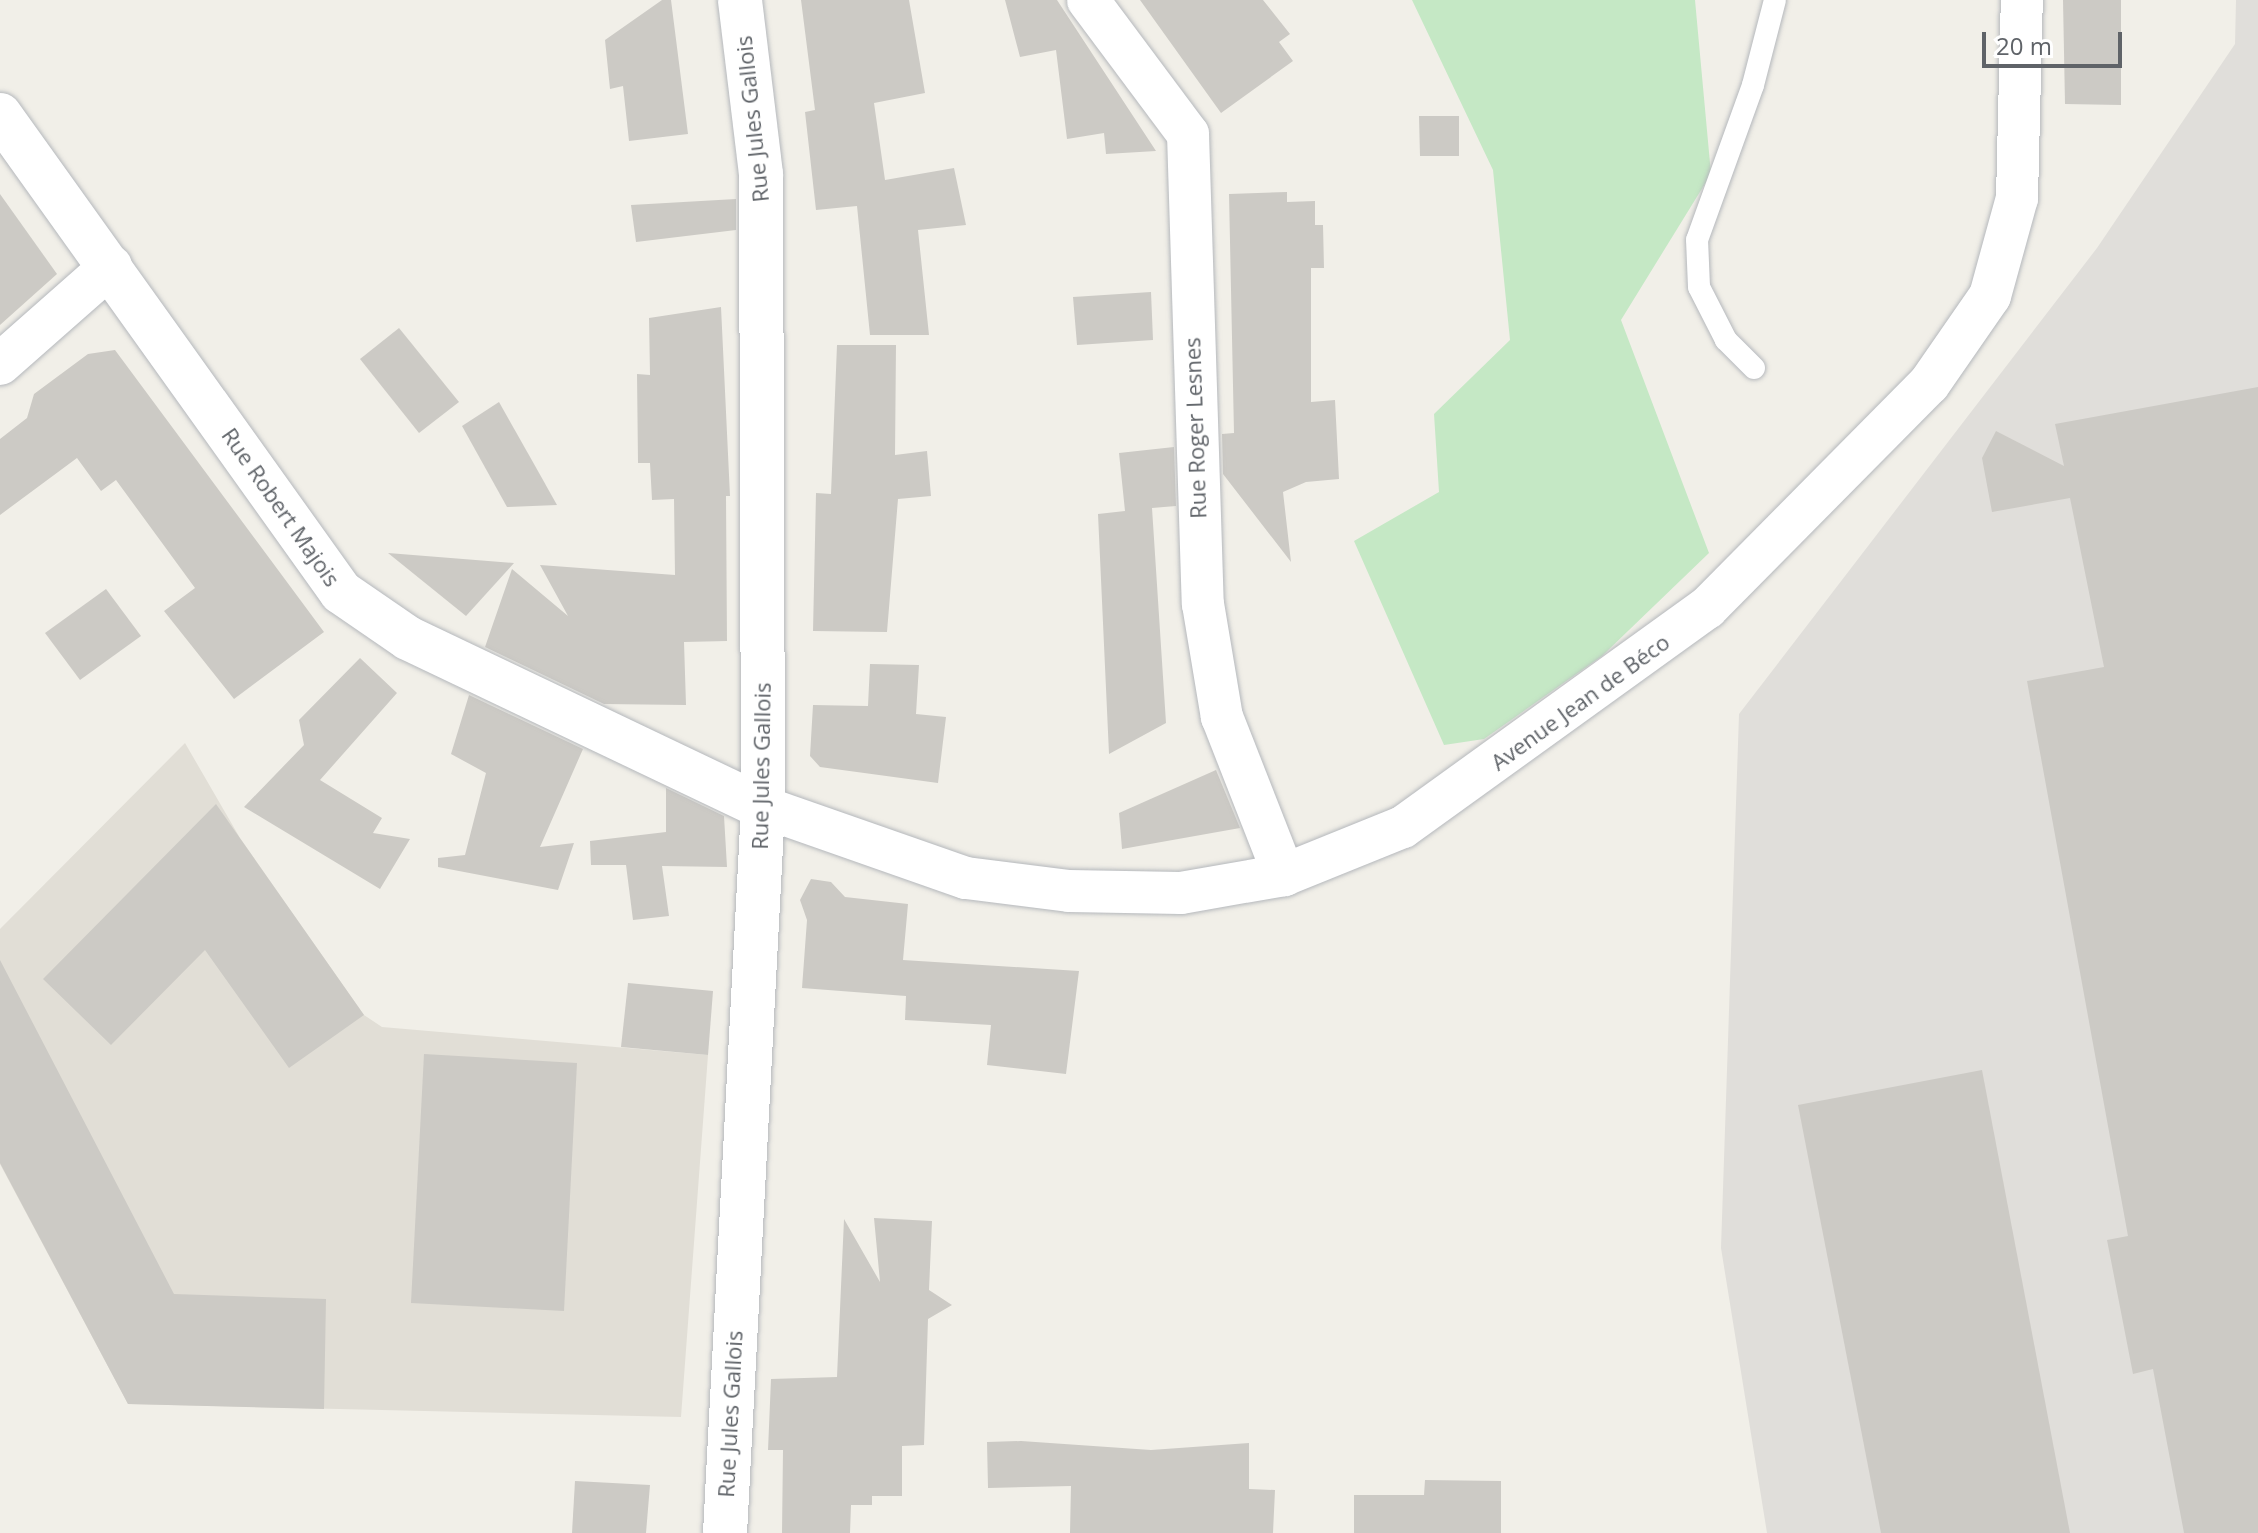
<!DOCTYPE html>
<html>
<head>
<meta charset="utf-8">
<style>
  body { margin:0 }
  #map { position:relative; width:2258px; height:1533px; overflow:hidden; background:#f1efe8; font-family:"Open Sans",sans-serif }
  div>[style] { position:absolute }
  .industrial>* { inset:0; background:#e0deda }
  .education>* { inset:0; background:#e1ded6 }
  .green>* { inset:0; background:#c5e8c5 }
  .building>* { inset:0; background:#cccac5 }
  .roads { filter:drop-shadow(0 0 2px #b5b8bc) drop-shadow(0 0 2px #b5b8bc) }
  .lane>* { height:22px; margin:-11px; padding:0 11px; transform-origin:11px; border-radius:11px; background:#fff }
  .street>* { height:42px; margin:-21px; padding:0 21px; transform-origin:21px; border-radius:21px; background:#fff }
  .secondary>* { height:44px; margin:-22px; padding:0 22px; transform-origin:22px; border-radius:22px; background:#fff }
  span { translate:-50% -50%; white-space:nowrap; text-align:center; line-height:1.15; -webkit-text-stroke:6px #fff; paint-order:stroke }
  .street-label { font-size:22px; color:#5f6368 }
  .scale { position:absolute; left:1982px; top:32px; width:140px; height:36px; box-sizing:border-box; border:4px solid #5f6368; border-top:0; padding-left:10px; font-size:24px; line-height:28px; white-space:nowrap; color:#5f6368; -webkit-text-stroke:6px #fff; paint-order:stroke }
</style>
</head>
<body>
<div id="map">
  <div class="industrial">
    <i style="clip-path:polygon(2236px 0,2258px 0,2258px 1533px,1767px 1533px,1721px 1248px,1739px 714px,2097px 248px,2235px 44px)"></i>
  </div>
  <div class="education">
    <i style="clip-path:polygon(185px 743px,240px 838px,364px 1015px,382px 1027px,708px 1055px,681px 1417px,128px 1404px,0 1164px,0 929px)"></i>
  </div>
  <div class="green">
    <i style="clip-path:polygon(1412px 0,1695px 0,1711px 174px,1621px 320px,1709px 553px,1602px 656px,1484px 739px,1444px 745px,1354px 541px,1439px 492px,1434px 414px,1510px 340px,1493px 170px)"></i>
  </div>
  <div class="building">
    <i style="clip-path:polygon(662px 0,671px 0,688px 134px,629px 141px,623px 86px,610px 89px,605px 40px)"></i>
    <i style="clip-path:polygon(801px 0,909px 0,925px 93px,874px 103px,885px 180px,954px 168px,966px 225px,918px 230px,929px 335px,870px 335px,857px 206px,816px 210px,805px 112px,815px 110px)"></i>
    <i style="clip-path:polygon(1005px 0,1057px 0,1156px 151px,1106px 154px,1104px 133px,1067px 139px,1056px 50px,1020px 57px)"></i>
    <i style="clip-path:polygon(1140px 0,1263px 0,1290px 34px,1279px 42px,1293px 61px,1221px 113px)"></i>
    <i style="clip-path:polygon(2063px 0,2121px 0,2121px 105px,2065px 104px)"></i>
    <i style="clip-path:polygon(1419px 116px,1459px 116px,1459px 156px,1420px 156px)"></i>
    <i style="clip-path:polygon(1287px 192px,1287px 202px,1315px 201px,1315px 225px,1323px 225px,1324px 268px,1311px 268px,1311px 402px,1335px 400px,1339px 479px,1306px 482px,1283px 492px,1291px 562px,1223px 474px,1222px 434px,1234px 433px,1229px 194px)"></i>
    <i style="clip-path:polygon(0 194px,57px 274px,0 325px)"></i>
    <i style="clip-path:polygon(736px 199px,736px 230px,636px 242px,631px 205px)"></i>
    <i style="clip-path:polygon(1151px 292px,1153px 340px,1077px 345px,1073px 297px)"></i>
    <i style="clip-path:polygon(721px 307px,730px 496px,726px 496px,727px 641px,684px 642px,686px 705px,604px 704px,485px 647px,512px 569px,568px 616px,540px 565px,675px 575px,674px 499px,652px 500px,650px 463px,638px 463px,637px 374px,650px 375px,649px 318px)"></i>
    <i style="clip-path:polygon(399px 328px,459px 402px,419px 433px,360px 359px)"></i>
    <i style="clip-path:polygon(837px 345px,896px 345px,895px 455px,927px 451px,931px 496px,898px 499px,887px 632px,813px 631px,816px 493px,831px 494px)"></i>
    <i style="clip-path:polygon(115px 350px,324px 632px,234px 699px,164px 611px,195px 588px,116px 480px,101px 491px,77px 458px,0 515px,0 439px,27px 418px,34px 394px,88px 354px)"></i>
    <i style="clip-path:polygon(2258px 387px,2258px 1533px,2184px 1533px,2153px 1369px,2133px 1374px,2107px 1240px,2128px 1236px,2027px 681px,2104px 667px,2070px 498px,1992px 512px,1982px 458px,1996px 431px,2064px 466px,2055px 424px)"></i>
    <i style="clip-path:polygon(499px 402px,534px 464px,557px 505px,507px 507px,462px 426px)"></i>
    <i style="clip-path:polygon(1174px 447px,1176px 506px,1152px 508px,1166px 723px,1109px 754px,1098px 514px,1125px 511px,1119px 453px)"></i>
    <i style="clip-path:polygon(388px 553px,514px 563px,466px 616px)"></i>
    <i style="clip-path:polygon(106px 589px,141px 636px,80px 680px,45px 633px)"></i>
    <i style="clip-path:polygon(360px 658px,397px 693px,320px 780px,382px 818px,373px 833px,410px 839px,380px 889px,244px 807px,304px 745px,299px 720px)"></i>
    <i style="clip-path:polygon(870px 664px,919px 665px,916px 714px,946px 717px,938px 783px,820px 767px,810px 756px,813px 705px,868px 706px)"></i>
    <i style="clip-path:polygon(469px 695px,583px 749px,540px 847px,574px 843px,558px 890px,438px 867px,438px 858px,465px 855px,486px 773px,451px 754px)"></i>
    <i style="clip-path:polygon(1216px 770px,1240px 828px,1122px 849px,1119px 813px)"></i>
    <i style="clip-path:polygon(666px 788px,724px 816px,727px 867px,662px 866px,669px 916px,633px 920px,626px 865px,591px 865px,590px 841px,666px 832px)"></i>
    <i style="clip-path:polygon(216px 804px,364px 1015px,289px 1068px,205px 950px,111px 1045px,43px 979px)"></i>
    <i style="clip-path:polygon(811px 879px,831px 882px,845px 897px,908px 904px,903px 960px,1079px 971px,1066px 1074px,987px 1065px,991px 1025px,905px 1020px,906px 996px,802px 988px,807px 920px,800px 900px)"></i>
    <i style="clip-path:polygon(0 960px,174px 1294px,326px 1299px,324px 1409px,128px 1404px,0 1163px)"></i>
    <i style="clip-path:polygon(628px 983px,713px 991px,708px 1055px,621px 1047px)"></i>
    <i style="clip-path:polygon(424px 1054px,577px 1063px,564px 1311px,411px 1303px)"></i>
    <i style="clip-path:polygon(1982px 1070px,2070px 1533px,1881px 1533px,1798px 1105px)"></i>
    <i style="clip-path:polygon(874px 1218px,932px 1221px,929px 1290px,952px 1305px,928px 1319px,924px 1445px,902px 1446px,902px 1496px,872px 1496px,872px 1505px,851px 1505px,850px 1533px,782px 1533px,783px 1450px,768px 1450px,771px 1379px,837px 1377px,844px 1219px,880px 1282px)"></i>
    <i style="clip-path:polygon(1021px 1441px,1151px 1450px,1249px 1443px,1249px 1489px,1275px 1490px,1273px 1533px,1070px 1533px,1071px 1486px,988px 1488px,987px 1442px)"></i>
    <i style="clip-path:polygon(1425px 1480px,1501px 1481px,1501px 1533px,1354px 1533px,1354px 1495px,1424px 1495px)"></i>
    <i style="clip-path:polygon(575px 1481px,650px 1485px,646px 1533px,572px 1533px)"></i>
  </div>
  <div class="roads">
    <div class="lane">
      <i style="left:1754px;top:368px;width:40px;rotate:-135deg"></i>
      <i style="left:1726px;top:340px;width:59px;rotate:-117deg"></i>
      <i style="left:1699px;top:287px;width:47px;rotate:-92.4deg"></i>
      <i style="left:1697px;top:240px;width:165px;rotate:-70.1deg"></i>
      <i style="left:1753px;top:85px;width:88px;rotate:-75.5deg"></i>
    </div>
    <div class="street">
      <i style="left:1088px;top:0;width:167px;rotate:53.3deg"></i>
      <i style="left:1188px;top:134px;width:470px;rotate:88.2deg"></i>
      <i style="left:1203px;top:604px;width:115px;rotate:80.5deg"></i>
      <i style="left:1222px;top:717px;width:170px;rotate:68.6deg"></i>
      <i style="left:0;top:364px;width:148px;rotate:-41.4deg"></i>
      <i style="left:763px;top:807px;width:215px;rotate:19.3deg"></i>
      <i style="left:966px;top:878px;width:104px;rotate:7.2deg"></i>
      <i style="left:1069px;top:891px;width:112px;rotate:1deg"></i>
      <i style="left:1181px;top:893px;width:105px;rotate:-9.9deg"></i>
      <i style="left:1284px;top:875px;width:128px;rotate:-22deg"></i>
      <i style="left:1403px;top:827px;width:375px;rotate:-35.8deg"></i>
      <i style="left:1707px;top:608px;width:315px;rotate:-45.3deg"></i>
      <i style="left:1929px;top:384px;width:107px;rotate:-55.3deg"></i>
      <i style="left:1990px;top:296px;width:102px;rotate:-74.6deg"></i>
      <i style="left:2017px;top:198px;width:198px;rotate:-88.6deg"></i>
    </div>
    <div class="secondary">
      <i style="left:0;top:115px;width:586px;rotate:54.44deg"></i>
      <i style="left:341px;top:592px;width:81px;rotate:34.5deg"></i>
      <i style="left:408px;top:638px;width:393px;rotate:25.5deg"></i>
      <i style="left:725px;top:1533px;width:727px;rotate:-87deg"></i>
      <i style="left:763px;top:807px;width:633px;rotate:-90.18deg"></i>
      <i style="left:761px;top:174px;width:175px;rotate:-96.9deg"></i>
    </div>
  </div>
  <div class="street-label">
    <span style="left:752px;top:119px;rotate:-96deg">Rue Jules Gallois</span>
    <span style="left:1195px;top:428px;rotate:-92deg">Rue Roger Lesnes</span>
    <span style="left:281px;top:507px;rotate:55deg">Rue Robert Majois</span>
    <span style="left:1580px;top:702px;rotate:-36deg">Avenue Jean de Béco</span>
    <span style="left:761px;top:766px;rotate:-89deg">Rue Jules Gallois</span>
    <span style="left:730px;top:1414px;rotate:-87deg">Rue Jules Gallois</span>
  </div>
  <div class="scale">20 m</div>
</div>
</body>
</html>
